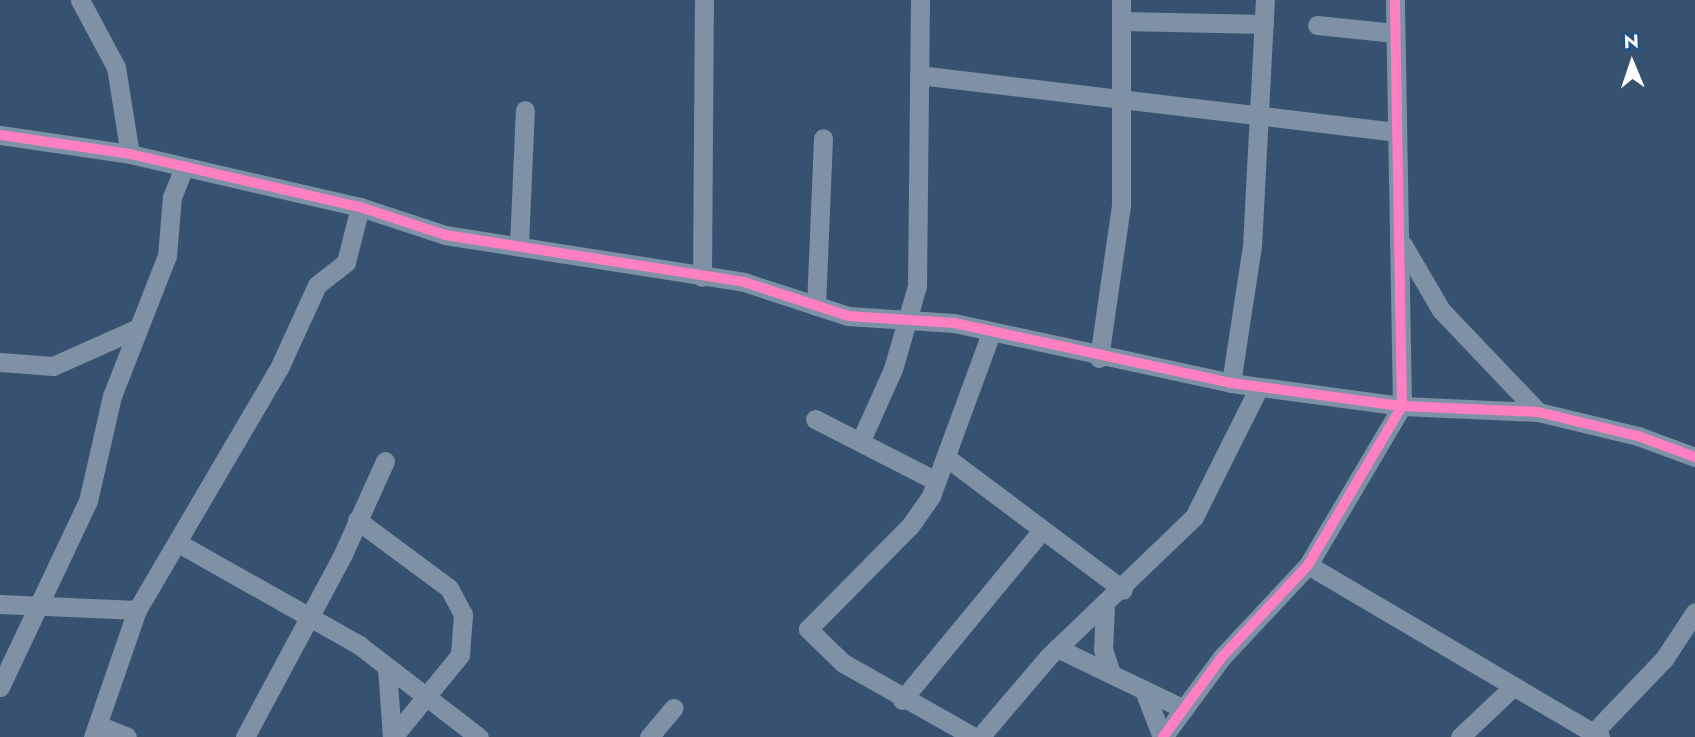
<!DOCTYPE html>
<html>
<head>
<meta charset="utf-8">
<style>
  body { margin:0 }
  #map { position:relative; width:1695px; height:737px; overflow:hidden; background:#375270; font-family:Jost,sans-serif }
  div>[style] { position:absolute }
  .minor>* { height:19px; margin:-9.5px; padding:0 9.5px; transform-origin:9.5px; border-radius:9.5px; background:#7e91a5 }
  .cycleway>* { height:10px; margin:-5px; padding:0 5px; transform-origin:5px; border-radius:5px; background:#ff80c0 }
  span { translate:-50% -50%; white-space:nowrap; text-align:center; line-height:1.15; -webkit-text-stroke:5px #1f5188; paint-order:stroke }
  .north { position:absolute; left:1597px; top:28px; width:70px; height:70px; -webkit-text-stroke:5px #1f5188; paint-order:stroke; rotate:358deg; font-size:19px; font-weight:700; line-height:28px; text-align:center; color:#fff }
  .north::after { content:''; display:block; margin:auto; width:24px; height:32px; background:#fff; clip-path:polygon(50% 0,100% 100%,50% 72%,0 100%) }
</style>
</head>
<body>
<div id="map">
  <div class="minor">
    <i style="left:80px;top:0;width:76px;rotate:61.8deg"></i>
    <i style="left:116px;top:67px;width:88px;rotate:80.9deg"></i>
    <i style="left:1122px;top:21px;width:142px;rotate:1.2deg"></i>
    <i style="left:1317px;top:25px;width:78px;rotate:5.9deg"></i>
    <i style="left:919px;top:75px;width:480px;rotate:6.8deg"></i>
    <i style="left:0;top:135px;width:131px;rotate:8.3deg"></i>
    <i style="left:130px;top:154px;width:236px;rotate:13deg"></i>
    <i style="left:360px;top:207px;width:89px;rotate:18.2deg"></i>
    <i style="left:445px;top:235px;width:303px;rotate:8.9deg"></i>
    <i style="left:744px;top:282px;width:109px;rotate:18.1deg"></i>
    <i style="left:848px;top:316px;width:106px;rotate:3.8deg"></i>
    <i style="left:954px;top:323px;width:283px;rotate:12.2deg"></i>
    <i style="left:1231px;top:383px;width:173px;rotate:7.7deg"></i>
    <i style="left:1402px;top:406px;width:136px;rotate:2.5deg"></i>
    <i style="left:1538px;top:412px;width:103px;rotate:13.5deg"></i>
    <i style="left:1638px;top:436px;width:61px;rotate:20.2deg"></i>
    <i style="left:519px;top:245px;width:135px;rotate:-87.5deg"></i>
    <i style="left:1403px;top:245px;width:75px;rotate:59.7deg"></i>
    <i style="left:1441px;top:310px;width:141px;rotate:46.4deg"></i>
    <i style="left:702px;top:277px;width:277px;rotate:-89.6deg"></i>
    <i style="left:816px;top:306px;width:168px;rotate:-87.6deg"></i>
    <i style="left:1099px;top:358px;width:155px;rotate:-81.8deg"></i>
    <i style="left:1121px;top:205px;width:205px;rotate:-90deg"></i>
    <i style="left:0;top:362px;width:53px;rotate:4.3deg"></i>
    <i style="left:53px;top:366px;width:91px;rotate:-24deg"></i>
    <i style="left:1231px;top:383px;width:139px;rotate:-81.3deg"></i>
    <i style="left:1252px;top:246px;width:246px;rotate:-87deg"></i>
    <i style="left:815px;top:419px;width:136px;rotate:27.1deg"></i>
    <i style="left:862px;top:438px;width:76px;rotate:-65.8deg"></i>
    <i style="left:893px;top:369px;width:86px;rotate:-73.9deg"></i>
    <i style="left:917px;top:286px;width:286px;rotate:-89.4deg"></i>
    <i style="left:946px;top:457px;width:221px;rotate:36.9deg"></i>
    <i style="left:357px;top:520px;width:114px;rotate:36.5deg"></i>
    <i style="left:449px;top:588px;width:30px;rotate:62deg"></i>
    <i style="left:463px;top:614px;width:41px;rotate:94.2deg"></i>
    <i style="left:460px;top:655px;width:106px;rotate:129.3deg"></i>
    <i style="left:180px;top:544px;width:206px;rotate:29.4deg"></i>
    <i style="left:359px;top:645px;width:151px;rotate:37.5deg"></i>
    <i style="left:1308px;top:565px;width:339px;rotate:30.5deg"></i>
    <i style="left:0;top:604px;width:137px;rotate:2.5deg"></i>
    <i style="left:1105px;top:607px;width:42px;rotate:92.7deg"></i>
    <i style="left:1103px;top:649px;width:22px;rotate:72deg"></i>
    <i style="left:1057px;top:648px;width:141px;rotate:25.7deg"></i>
    <i style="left:387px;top:668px;width:69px;rotate:85.9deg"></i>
    <i style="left:0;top:687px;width:206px;rotate:-64.7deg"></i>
    <i style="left:88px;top:501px;width:108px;rotate:-77.1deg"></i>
    <i style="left:112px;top:396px;width:150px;rotate:-68.6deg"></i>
    <i style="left:167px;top:256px;width:59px;rotate:-85.2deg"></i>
    <i style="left:172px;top:197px;width:31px;rotate:-68deg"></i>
    <i style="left:1145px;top:693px;width:47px;rotate:68.9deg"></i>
    <i style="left:902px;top:700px;width:220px;rotate:-50.5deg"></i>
    <i style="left:98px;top:725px;width:31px;rotate:22deg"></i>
    <i style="left:1593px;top:733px;width:103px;rotate:-46.2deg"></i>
    <i style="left:1664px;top:659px;width:56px;rotate:-56.6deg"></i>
    <i style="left:93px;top:737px;width:134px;rotate:-70.9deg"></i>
    <i style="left:137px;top:610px;width:283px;rotate:-59.6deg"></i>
    <i style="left:280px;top:366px;width:89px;rotate:-65.4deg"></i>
    <i style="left:317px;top:285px;width:37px;rotate:-38deg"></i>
    <i style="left:346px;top:262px;width:57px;rotate:-75.7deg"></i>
    <i style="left:245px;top:737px;width:208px;rotate:-61.8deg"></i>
    <i style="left:343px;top:554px;width:102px;rotate:-65.7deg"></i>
    <i style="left:649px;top:737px;width:38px;rotate:-50deg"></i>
    <i style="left:974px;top:737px;width:150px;rotate:-150.5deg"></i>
    <i style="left:843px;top:663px;width:49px;rotate:-135.8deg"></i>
    <i style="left:808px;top:629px;width:145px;rotate:-45.3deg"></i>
    <i style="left:910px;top:526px;width:37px;rotate:-55deg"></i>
    <i style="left:931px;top:496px;width:174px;rotate:-69.8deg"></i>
    <i style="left:980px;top:737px;width:105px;rotate:-49.6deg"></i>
    <i style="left:1048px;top:657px;width:202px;rotate:-43.8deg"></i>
    <i style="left:1194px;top:517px;width:145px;rotate:-63.4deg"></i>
    <i style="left:1163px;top:737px;width:99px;rotate:-53.6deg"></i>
    <i style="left:1222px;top:657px;width:126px;rotate:-46.9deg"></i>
    <i style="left:1308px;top:565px;width:185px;rotate:-59.4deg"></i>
    <i style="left:1402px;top:406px;width:406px;rotate:-91deg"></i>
    <i style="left:1460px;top:737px;width:74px;rotate:-43.4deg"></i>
  </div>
  <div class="cycleway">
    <i style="left:0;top:135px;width:131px;rotate:8.3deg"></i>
    <i style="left:130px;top:154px;width:236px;rotate:13deg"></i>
    <i style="left:360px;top:207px;width:89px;rotate:18.2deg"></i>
    <i style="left:445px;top:235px;width:303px;rotate:8.9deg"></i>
    <i style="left:744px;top:282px;width:109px;rotate:18.1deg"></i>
    <i style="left:848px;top:316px;width:106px;rotate:3.8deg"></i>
    <i style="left:954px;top:323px;width:283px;rotate:12.2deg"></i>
    <i style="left:1231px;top:383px;width:173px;rotate:7.7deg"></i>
    <i style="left:1402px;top:406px;width:136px;rotate:2.5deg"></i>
    <i style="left:1538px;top:412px;width:103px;rotate:13.5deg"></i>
    <i style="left:1638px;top:436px;width:61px;rotate:20.2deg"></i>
    <i style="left:1163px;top:737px;width:99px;rotate:-53.6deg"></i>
    <i style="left:1222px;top:657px;width:126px;rotate:-46.9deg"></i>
    <i style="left:1308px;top:565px;width:185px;rotate:-59.4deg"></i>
    <i style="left:1402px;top:406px;width:406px;rotate:-91deg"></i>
  </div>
  <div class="north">N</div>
</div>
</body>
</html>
